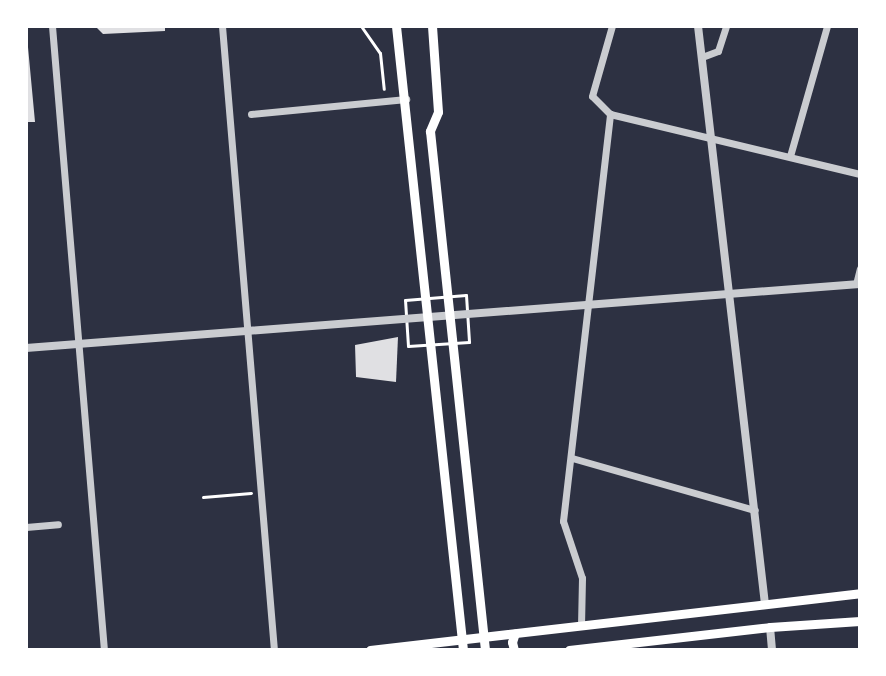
<!DOCTYPE html>
<html>
<head>
<meta charset="utf-8">
<style>
  body { margin:0 }
  #map { position:relative; width:886px; height:676px; overflow:hidden; background:#2d3142; font-family:"Nunito Sans",sans-serif }
  div>[style] { position:absolute }
  .building>* { inset:0; background:#e0e0e3 }
  .path>* { height:3px; margin:-1.5px; padding:0 1.5px; transform-origin:1.5px; border-radius:1.5px; background:#fff }
  .minor>* { height:7px; margin:-3.5px; padding:0 3.5px; transform-origin:3.5px; border-radius:3.5px; background:#caccd0 }
  .tertiary>* { height:8px; margin:-4px; padding:0 4px; transform-origin:4px; border-radius:4px; background:#caccd0 }
  .secondary>* { height:9px; margin:-4.5px; padding:0 4.5px; transform-origin:4.5px; border-radius:4.5px; background:#fff }
  span { translate:-50% -50%; white-space:nowrap; text-align:center; line-height:1.15; -webkit-text-stroke:8px #fff; paint-order:stroke }
  .frame { position:absolute; inset:0; border:28px solid #fff; pointer-events:none }
</style>
</head>
<body>
<div id="map">
  <div class="building">
    <i style="clip-path:polygon(26px 26px,35px 122px,26px 122px)"></i>
    <i style="clip-path:polygon(95px 26px,165px 26px,165px 31px,103px 34px)"></i>
    <i style="clip-path:polygon(398px 337px,396px 382px,356px 377px,355px 345px)"></i>
  </div>
  <div class="path">
    <i style="left:361px;top:26px;width:33px;rotate:55deg"></i>
    <i style="left:380px;top:53px;width:36px;rotate:84deg"></i>
    <i style="left:466px;top:295px;width:47px;rotate:86.3deg"></i>
    <i style="left:469px;top:342px;width:61px;rotate:176.2deg"></i>
    <i style="left:408px;top:346px;width:46px;rotate:-93.7deg"></i>
    <i style="left:405px;top:300px;width:61px;rotate:-4.7deg"></i>
    <i style="left:203px;top:497px;width:48px;rotate:-4.8deg"></i>
  </div>
  <div class="minor">
    <i style="left:52px;top:26px;width:626px;rotate:85.24deg"></i>
    <i style="left:222px;top:26px;width:626px;rotate:85.24deg"></i>
    <i style="left:702px;top:57px;width:17px;rotate:-21deg"></i>
    <i style="left:718px;top:51px;width:26px;rotate:-72deg"></i>
    <i style="left:251px;top:114px;width:156px;rotate:-5.5deg"></i>
    <i style="left:610px;top:114px;width:257px;rotate:13.5deg"></i>
    <i style="left:610px;top:114px;width:25px;rotate:-135deg"></i>
    <i style="left:592px;top:96px;width:73px;rotate:-74.1deg"></i>
    <i style="left:790px;top:156px;width:135px;rotate:-74.1deg"></i>
    <i style="left:856px;top:284px;width:16px;rotate:-76deg"></i>
    <i style="left:572px;top:458px;width:190px;rotate:15.9deg"></i>
    <i style="left:26px;top:527px;width:32px;rotate:-5deg"></i>
    <i style="left:581px;top:626px;width:48px;rotate:-88.8deg"></i>
    <i style="left:582px;top:578px;width:60px;rotate:-108.4deg"></i>
    <i style="left:563px;top:521px;width:410px;rotate:-83.4deg"></i>
  </div>
  <div class="tertiary">
    <i style="left:698px;top:26px;width:582px;rotate:83.39deg"></i>
    <i style="left:26px;top:348px;width:836px;rotate:-4.39deg"></i>
    <i style="left:770px;top:627px;width:23px;rotate:85deg"></i>
  </div>
  <div class="secondary">
    <i style="left:396px;top:26px;width:628px;rotate:83.87deg"></i>
    <i style="left:432px;top:26px;width:86px;rotate:86deg"></i>
    <i style="left:438px;top:112px;width:21px;rotate:113deg"></i>
    <i style="left:430px;top:131px;width:522px;rotate:83.95deg"></i>
    <i style="left:370px;top:650px;width:493px;rotate:-6.6deg"></i>
    <i style="left:514px;top:650px;width:8px;rotate:-104deg"></i>
    <i style="left:512px;top:642px;width:9px;rotate:-72deg"></i>
    <i style="left:569px;top:650px;width:202px;rotate:-6.5deg"></i>
    <i style="left:770px;top:627px;width:90px;rotate:-3.8deg"></i>
  </div>
  <div class="frame"></div>
</div>
</body>
</html>
